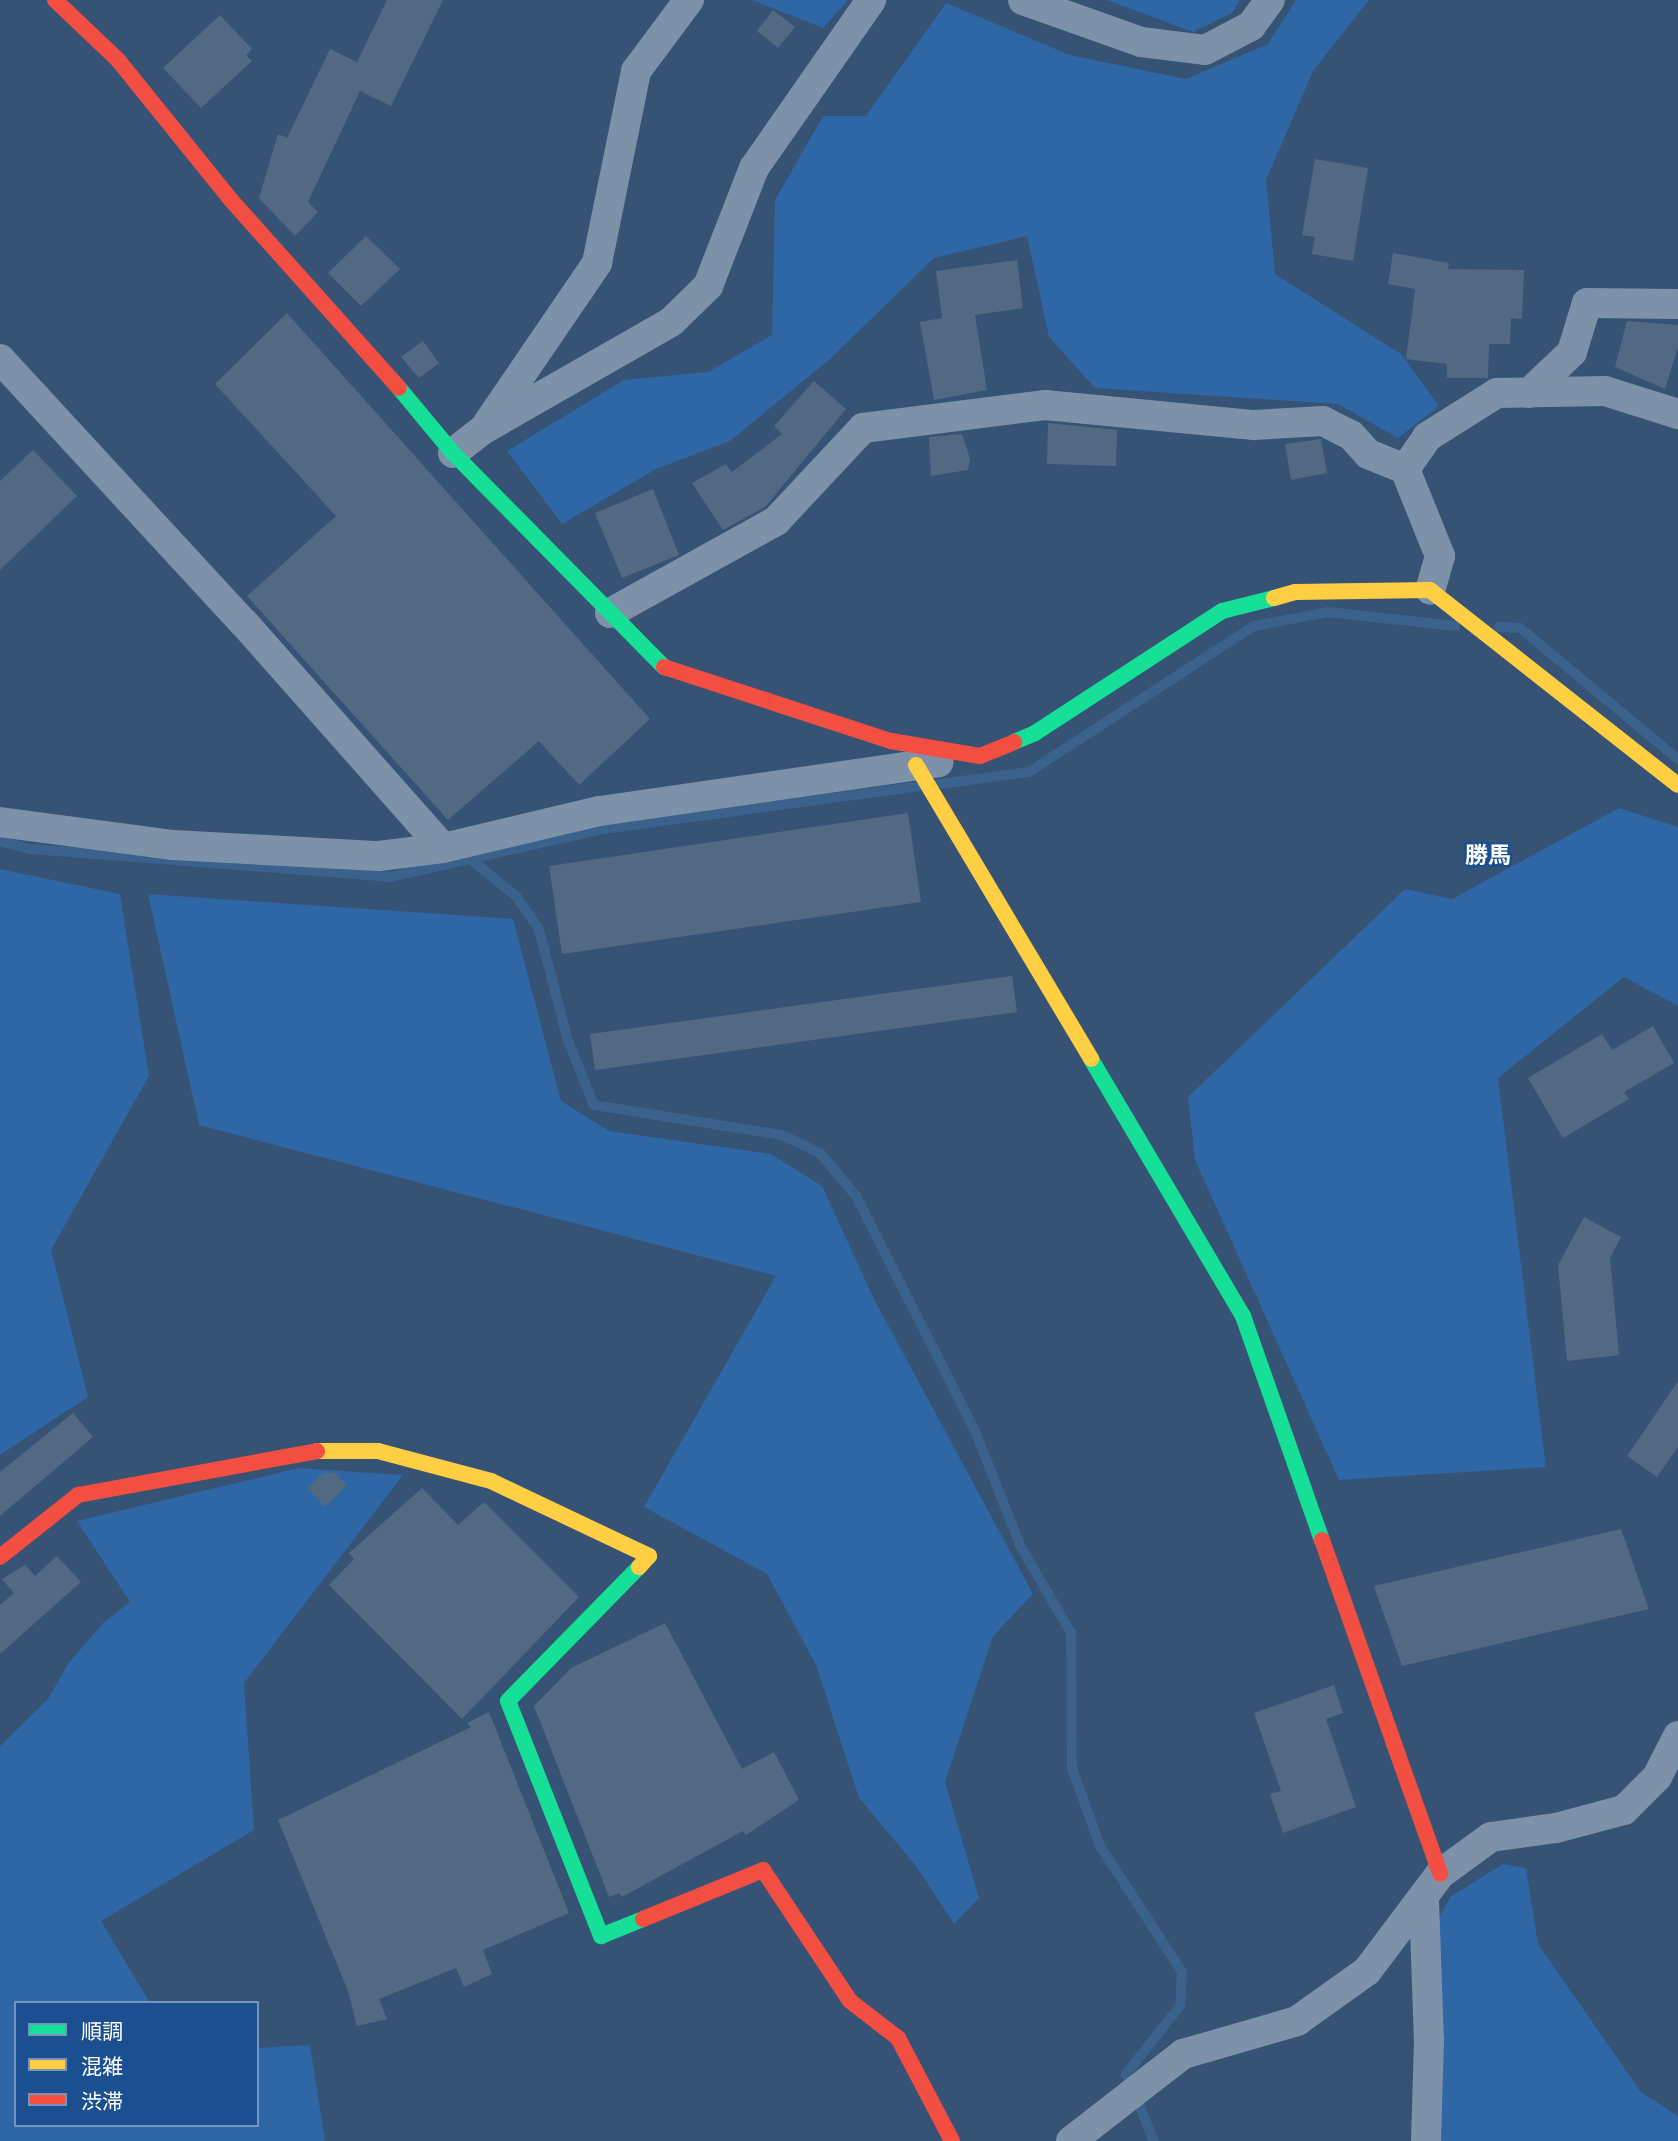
<!DOCTYPE html>
<html>
<head>
<meta charset="utf-8">
<style>
  body { margin:0 }
  #map { position:relative; width:1678px; height:2141px; overflow:hidden; background:#365274; font-family:"Sofia Sans Condensed","Noto Sans JP",sans-serif }
  div>[style] { position:absolute }
  .green>* { inset:0; background:#2f66a5 }
  .stream>* { height:10px; margin:-5px; padding:0 5px; transform-origin:5px; border-radius:5px; background:#3b618d }
  .building>* { inset:0; background:#526984 }
  .street>* { height:30px; margin:-15px; padding:0 15px; transform-origin:15px; border-radius:15px; background:#7d92a8 }
  .fast>* { height:16px; margin:-8px; padding:0 8px; transform-origin:8px; border-radius:8px; background:#16e098 }
  .slow>* { height:16px; margin:-8px; padding:0 8px; transform-origin:8px; border-radius:8px; background:#ffcf43 }
  .jam>* { height:16px; margin:-8px; padding:0 8px; transform-origin:8px; border-radius:8px; background:#f24e42 }
  span { translate:-50% -50%; white-space:nowrap; text-align:center; line-height:1.15; -webkit-text-stroke:5px #1b4f8f; paint-order:stroke }
  .quarter-label { font-size:23px; color:#fff; font-weight:700 }
  .legend { position:absolute; left:14px; top:2001px; width:245px; height:126px; box-sizing:border-box; background:#1b4f8f; border:2px solid #7695bc; margin:0; padding:9px 12px; list-style:none; font-size:21px; color:#fff }
  .legend li { display:flex; align-items:center; gap:14px; height:35px }
  .legend b { width:35px; border:2px solid #7695bc }
</style>
</head>
<body>
<div id="map">
  <div class="green">
    <i style="clip-path:polygon(752px 0,848px 0,823px 28px)"></i>
    <i style="clip-path:polygon(1107px 0,1240px 0,1232px 13px,1193px 32px)"></i>
    <i style="clip-path:polygon(1296px 0,1369px 0,1313px 71px,1266px 180px,1275px 274px,1401px 354px,1439px 406px,1398px 438px,1338px 404px,1095px 388px,1049px 337px,1027px 236px,934px 258px,830px 359px,730px 441px,656px 469px,562px 524px,507px 451px,624px 380px,708px 372px,772px 335px,775px 200px,823px 116px,866px 116px,946px 3px,1070px 55px,1186px 79px,1268px 44px)"></i>
    <i style="clip-path:polygon(1619px 808px,1678px 827px,1678px 1006px,1624px 977px,1498px 1078px,1546px 1467px,1339px 1480px,1195px 1160px,1188px 1097px,1405px 889px,1452px 899px)"></i>
    <i style="clip-path:polygon(0 869px,120px 894px,149px 1076px,51px 1250px,88px 1397px,0 1455px)"></i>
    <i style="clip-path:polygon(148px 894px,513px 919px,561px 1101px,609px 1131px,771px 1154px,822px 1186px,874px 1299px,1033px 1594px,993px 1636px,945px 1782px,979px 1898px,954px 1924px,916px 1866px,859px 1798px,816px 1665px,767px 1574px,644px 1507px,776px 1276px,199px 1125px)"></i>
    <i style="clip-path:polygon(299px 1468px,403px 1475px,244px 1683px,254px 1830px,101px 1921px,150px 2003px,16px 2003px,16px 2125px,257px 2125px,257px 2048px,310px 2045px,325px 2141px,0 2141px,0 1746px,48px 1699px,68px 1664px,103px 1623px,130px 1602px,77px 1521px)"></i>
    <i style="clip-path:polygon(1503px 1864px,1526px 1868px,1538px 1944px,1641px 2092px,1678px 2116px,1678px 2141px,1440px 2141px,1438px 1920px,1451px 1896px)"></i>
  </div>
  <div class="stream">
    <i style="left:1499px;top:627px;width:21px;rotate:3deg"></i>
    <i style="left:1520px;top:628px;width:205px;rotate:39.7deg"></i>
    <i style="left:939px;top:784px;width:91px;rotate:-7.6deg"></i>
    <i style="left:1029px;top:772px;width:268px;rotate:-33deg"></i>
    <i style="left:1254px;top:626px;width:75px;rotate:-10.7deg"></i>
    <i style="left:1328px;top:612px;width:128px;rotate:6.3deg"></i>
    <i style="left:0;top:841px;width:31px;rotate:15deg"></i>
    <i style="left:30px;top:849px;width:361px;rotate:4.4deg"></i>
    <i style="left:390px;top:877px;width:218px;rotate:-12.7deg"></i>
    <i style="left:603px;top:829px;width:320px;rotate:-7.7deg"></i>
    <i style="left:470px;top:859px;width:59px;rotate:38.8deg"></i>
    <i style="left:516px;top:896px;width:40px;rotate:55.1deg"></i>
    <i style="left:539px;top:929px;width:113px;rotate:75.6deg"></i>
    <i style="left:567px;top:1038px;width:72px;rotate:68.1deg"></i>
    <i style="left:594px;top:1105px;width:190px;rotate:9.1deg"></i>
    <i style="left:782px;top:1135px;width:43px;rotate:26deg"></i>
    <i style="left:821px;top:1154px;width:55px;rotate:50.2deg"></i>
    <i style="left:856px;top:1196px;width:263px;rotate:63.1deg"></i>
    <i style="left:975px;top:1431px;width:125px;rotate:68.4deg"></i>
    <i style="left:1021px;top:1547px;width:99px;rotate:59.8deg"></i>
    <i style="left:1071px;top:1633px;width:135px;rotate:89.6deg"></i>
    <i style="left:1072px;top:1768px;width:83px;rotate:70.3deg"></i>
    <i style="left:1100px;top:1846px;width:150px;rotate:56.9deg"></i>
    <i style="left:1182px;top:1972px;width:34px;rotate:93deg"></i>
    <i style="left:1180px;top:2006px;width:87px;rotate:128.5deg"></i>
    <i style="left:1126px;top:2074px;width:73px;rotate:67.3deg"></i>
  </div>
  <div class="building">
    <i style="clip-path:polygon(387px 0,443px 0,391px 106px,360px 91px,308px 202px,318px 212px,295px 236px,259px 198px,278px 134px,287px 138px,330px 49px,357px 62px)"></i>
    <i style="clip-path:polygon(773px 10px,795px 27px,778px 48px,757px 31px)"></i>
    <i style="clip-path:polygon(220px 15px,252px 49px,246px 55px,252px 61px,201px 108px,163px 68px)"></i>
    <i style="clip-path:polygon(1315px 159px,1368px 168px,1353px 261px,1312px 254px,1315px 237px,1302px 235px)"></i>
    <i style="clip-path:polygon(366px 236px,400px 269px,361px 306px,328px 273px)"></i>
    <i style="clip-path:polygon(1393px 253px,1449px 263px,1448px 269px,1524px 270px,1522px 319px,1511px 318px,1510px 344px,1489px 344px,1488px 378px,1447px 378px,1447px 364px,1406px 359px,1415px 289px,1388px 284px)"></i>
    <i style="clip-path:polygon(1017px 260px,1023px 308px,975px 315px,987px 390px,934px 400px,920px 322px,942px 318px,936px 271px)"></i>
    <i style="clip-path:polygon(287px 313px,650px 719px,579px 785px,539px 741px,448px 820px,247px 596px,336px 516px,215px 384px)"></i>
    <i style="clip-path:polygon(1627px 321px,1678px 325px,1678px 347px,1665px 389px,1615px 367px)"></i>
    <i style="clip-path:polygon(423px 341px,439px 363px,419px 378px,401px 357px)"></i>
    <i style="clip-path:polygon(814px 381px,846px 409px,765px 507px,723px 530px,692px 483px,726px 464px,732px 472px,782px 434px,774px 426px)"></i>
    <i style="clip-path:polygon(1048px 423px,1117px 430px,1116px 466px,1047px 464px)"></i>
    <i style="clip-path:polygon(962px 434px,970px 459px,968px 470px,931px 476px,929px 437px)"></i>
    <i style="clip-path:polygon(1321px 439px,1327px 473px,1291px 480px,1285px 444px)"></i>
    <i style="clip-path:polygon(33px 450px,77px 496px,0 570px,0 481px)"></i>
    <i style="clip-path:polygon(653px 489px,679px 555px,622px 578px,595px 513px)"></i>
    <i style="clip-path:polygon(908px 813px,921px 902px,562px 954px,549px 866px)"></i>
    <i style="clip-path:polygon(1012px 976px,1017px 1012px,595px 1070px,590px 1034px)"></i>
    <i style="clip-path:polygon(1653px 1026px,1674px 1063px,1624px 1092px,1629px 1099px,1563px 1138px,1528px 1078px,1602px 1034px,1612px 1050px)"></i>
    <i style="clip-path:polygon(1584px 1217px,1621px 1237px,1610px 1258px,1619px 1355px,1567px 1361px,1558px 1265px)"></i>
    <i style="clip-path:polygon(1678px 1381px,1678px 1447px,1657px 1477px,1627px 1456px)"></i>
    <i style="clip-path:polygon(73px 1413px,93px 1437px,0 1516px,0 1472px)"></i>
    <i style="clip-path:polygon(323px 1473px,335px 1473px,347px 1485px,325px 1507px,307px 1488px)"></i>
    <i style="clip-path:polygon(422px 1488px,458px 1525px,484px 1502px,579px 1597px,462px 1719px,329px 1585px,354px 1559px,349px 1553px)"></i>
    <i style="clip-path:polygon(1621px 1529px,1649px 1609px,1402px 1666px,1374px 1586px)"></i>
    <i style="clip-path:polygon(57px 1556px,81px 1582px,0 1654px,0 1605px,14px 1593px,2px 1579px,25px 1565px,35px 1576px)"></i>
    <i style="clip-path:polygon(665px 1623px,742px 1769px,774px 1752px,799px 1800px,746px 1835px,743px 1831px,622px 1897px,619px 1893px,609px 1897px,534px 1706px,571px 1668px)"></i>
    <i style="clip-path:polygon(1334px 1685px,1343px 1713px,1326px 1719px,1356px 1807px,1283px 1833px,1270px 1794px,1281px 1791px,1254px 1713px)"></i>
    <i style="clip-path:polygon(489px 1712px,569px 1913px,483px 1950px,492px 1974px,464px 1987px,456px 1968px,379px 1999px,387px 2019px,357px 2026px,348px 1991px,278px 1820px,471px 1727px,467px 1723px)"></i>
  </div>
  <div class="street">
    <i style="left:1023px;top:0;width:125px;rotate:19.6deg"></i>
    <i style="left:1141px;top:42px;width:64px;rotate:7.1deg"></i>
    <i style="left:1205px;top:50px;width:52px;rotate:-27.6deg"></i>
    <i style="left:1251px;top:26px;width:32px;rotate:-54deg"></i>
    <i style="left:0;top:359px;width:359px;rotate:47.3deg"></i>
    <i style="left:244px;top:623px;width:300px;rotate:48.5deg"></i>
    <i style="left:1529px;top:393px;width:59px;rotate:-43.6deg"></i>
    <i style="left:1572px;top:352px;width:51px;rotate:-73deg"></i>
    <i style="left:1587px;top:303px;width:91px;rotate:0.6deg"></i>
    <i style="left:488px;top:423px;width:194px;rotate:-55.7deg"></i>
    <i style="left:597px;top:263px;width:196px;rotate:-78.5deg"></i>
    <i style="left:636px;top:71px;width:89px;rotate:-53.3deg"></i>
    <i style="left:453px;top:453px;width:39px;rotate:-38deg"></i>
    <i style="left:484px;top:429px;width:215px;rotate:-29.8deg"></i>
    <i style="left:671px;top:322px;width:52px;rotate:-44.2deg"></i>
    <i style="left:708px;top:286px;width:127px;rotate:-68.7deg"></i>
    <i style="left:754px;top:168px;width:205px;rotate:-55.1deg"></i>
    <i style="left:1405px;top:469px;width:39px;rotate:-55deg"></i>
    <i style="left:1427px;top:437px;width:83px;rotate:-32.2deg"></i>
    <i style="left:1497px;top:393px;width:108px;rotate:-1.1deg"></i>
    <i style="left:1605px;top:391px;width:77px;rotate:17.5deg"></i>
    <i style="left:610px;top:613px;width:190px;rotate:-29deg"></i>
    <i style="left:776px;top:521px;width:127px;rotate:-46.9deg"></i>
    <i style="left:863px;top:428px;width:183px;rotate:-7.2deg"></i>
    <i style="left:1045px;top:405px;width:210px;rotate:5.5deg"></i>
    <i style="left:1254px;top:425px;width:69px;rotate:-3.3deg"></i>
    <i style="left:1323px;top:421px;width:31px;rotate:27deg"></i>
    <i style="left:1351px;top:435px;width:25px;rotate:48deg"></i>
    <i style="left:1368px;top:454px;width:40px;rotate:22deg"></i>
    <i style="left:1405px;top:469px;width:94px;rotate:68.1deg"></i>
    <i style="left:1440px;top:556px;width:35px;rotate:106deg"></i>
    <i style="left:0;top:822px;width:175px;rotate:7.6deg"></i>
    <i style="left:173px;top:845px;width:206px;rotate:3.1deg"></i>
    <i style="left:379px;top:856px;width:64px;rotate:-7.1deg"></i>
    <i style="left:443px;top:848px;width:161px;rotate:-13.3deg"></i>
    <i style="left:600px;top:811px;width:342px;rotate:-8.2deg"></i>
    <i style="left:1424px;top:1900px;width:140px;rotate:88deg"></i>
    <i style="left:1429px;top:2040px;width:101px;rotate:91.7deg"></i>
    <i style="left:1071px;top:2141px;width:142px;rotate:-37.8deg"></i>
    <i style="left:1183px;top:2054px;width:119px;rotate:-16.1deg"></i>
    <i style="left:1297px;top:2021px;width:86px;rotate:-35.5deg"></i>
    <i style="left:1367px;top:1971px;width:121px;rotate:-53deg"></i>
    <i style="left:1440px;top:1874px;width:63px;rotate:-36deg"></i>
    <i style="left:1491px;top:1837px;width:66px;rotate:-7.9deg"></i>
    <i style="left:1556px;top:1828px;width:70px;rotate:-14.8deg"></i>
    <i style="left:1624px;top:1810px;width:47px;rotate:-45deg"></i>
    <i style="left:1657px;top:1777px;width:46px;rotate:-62.9deg"></i>
  </div>
  <div class="fast">
    <i style="left:399px;top:388px;width:85px;rotate:50.3deg"></i>
    <i style="left:453px;top:453px;width:301px;rotate:45.4deg"></i>
    <i style="left:1014px;top:742px;width:23px;rotate:-23deg"></i>
    <i style="left:1035px;top:733px;width:223px;rotate:-33.1deg"></i>
    <i style="left:1222px;top:611px;width:54px;rotate:-14deg"></i>
    <i style="left:1091px;top:1059px;width:299px;rotate:59.4deg"></i>
    <i style="left:1243px;top:1316px;width:238px;rotate:70.6deg"></i>
    <i style="left:639px;top:1567px;width:187px;rotate:134.4deg"></i>
    <i style="left:508px;top:1701px;width:253px;rotate:68.4deg"></i>
    <i style="left:601px;top:1936px;width:45px;rotate:-22deg"></i>
  </div>
  <div class="slow">
    <i style="left:1274px;top:598px;width:22px;rotate:-16deg"></i>
    <i style="left:1295px;top:592px;width:135px;rotate:-0.8deg"></i>
    <i style="left:1430px;top:590px;width:315px;rotate:38.2deg"></i>
    <i style="left:916px;top:765px;width:342px;rotate:59.2deg"></i>
    <i style="left:317px;top:1451px;width:61px"></i>
    <i style="left:378px;top:1451px;width:117px;rotate:14.9deg"></i>
    <i style="left:491px;top:1481px;width:175px;rotate:25.4deg"></i>
    <i style="left:649px;top:1556px;width:15px;rotate:132deg"></i>
  </div>
  <div class="jam">
    <i style="left:55px;top:0;width:87px;rotate:43.6deg"></i>
    <i style="left:118px;top:60px;width:180px;rotate:51.1deg"></i>
    <i style="left:231px;top:200px;width:252px;rotate:48.2deg"></i>
    <i style="left:664px;top:667px;width:239px;rotate:18.1deg"></i>
    <i style="left:891px;top:741px;width:90px;rotate:9.6deg"></i>
    <i style="left:980px;top:756px;width:37px;rotate:-22deg"></i>
    <i style="left:1322px;top:1540px;width:354px;rotate:70.5deg"></i>
    <i style="left:0;top:1557px;width:100px;rotate:-38.5deg"></i>
    <i style="left:78px;top:1495px;width:243px;rotate:-10.4deg"></i>
    <i style="left:643px;top:1919px;width:130px;rotate:-22.2deg"></i>
    <i style="left:763px;top:1870px;width:157px;rotate:56.4deg"></i>
    <i style="left:850px;top:2001px;width:61px;rotate:37.6deg"></i>
    <i style="left:898px;top:2038px;width:116px;rotate:62.3deg"></i>
  </div>
  <div class="quarter-label">
    <span style="left:1488px;top:856px">勝馬</span>
  </div>
  <ul class="legend">
  <li><b style="height:9px;background:#16e098"></b>順調</li>
  <li><b style="height:9px;background:#ffcf43"></b>混雑</li>
  <li><b style="height:9px;background:#f24e42"></b>渋滞</li>
  </ul>
</div>
</body>
</html>
